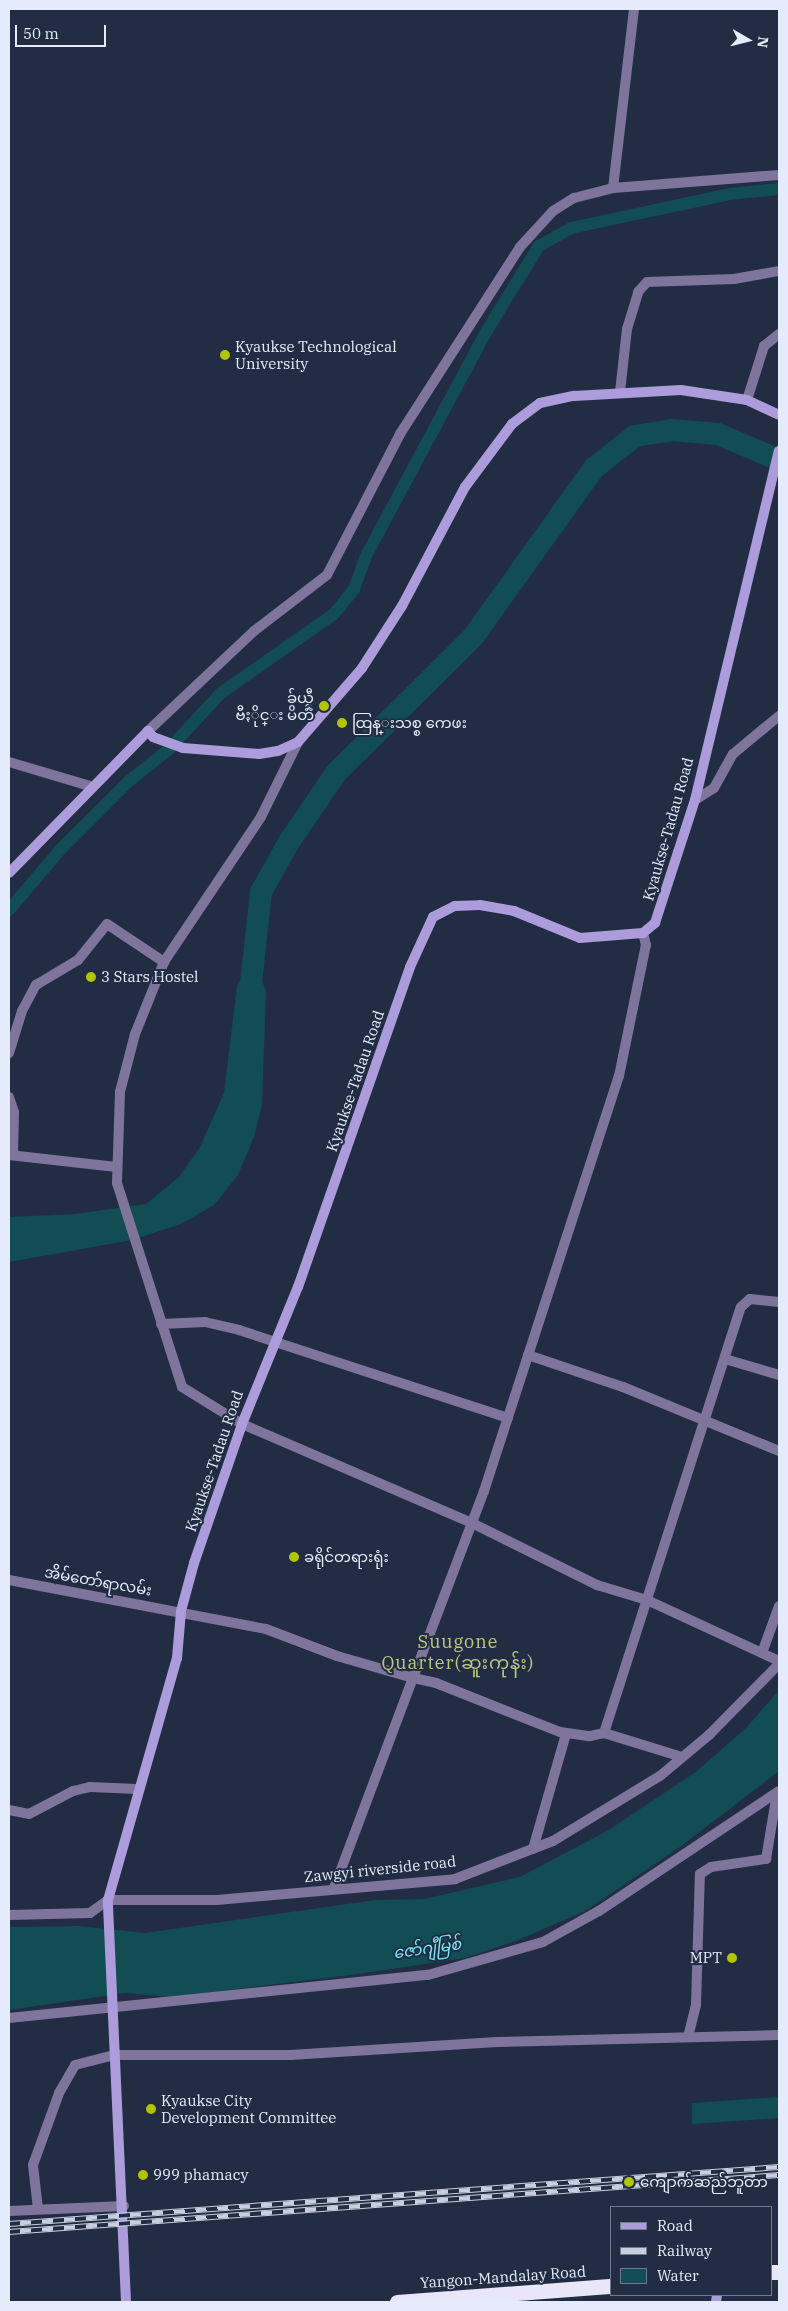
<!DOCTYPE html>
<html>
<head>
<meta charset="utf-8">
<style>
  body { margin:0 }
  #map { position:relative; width:788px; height:2311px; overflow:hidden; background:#222d44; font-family:"IBM Plex Serif","Noto Sans Myanmar",serif }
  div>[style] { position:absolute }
  .water>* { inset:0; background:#114d53 }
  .canal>* { height:12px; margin:-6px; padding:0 6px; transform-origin:6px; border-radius:6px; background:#114d53 }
  .river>* { height:22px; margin:-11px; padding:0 11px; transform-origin:11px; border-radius:11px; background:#114d53 }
  .street>* { height:10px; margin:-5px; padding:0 5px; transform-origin:5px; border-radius:5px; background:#7e749c }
  .secondary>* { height:10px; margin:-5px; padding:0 5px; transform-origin:5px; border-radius:5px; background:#ac9cdb }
  .highway>* { height:15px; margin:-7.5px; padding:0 7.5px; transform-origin:7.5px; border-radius:7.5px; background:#eae6fa }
  .rail>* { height:5.5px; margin-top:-2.75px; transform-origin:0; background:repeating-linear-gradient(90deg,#222d44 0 11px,#c7cfe0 0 22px); box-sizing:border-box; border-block:1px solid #c7cfe0 }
  .dots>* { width:14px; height:14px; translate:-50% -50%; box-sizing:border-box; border:2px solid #222d44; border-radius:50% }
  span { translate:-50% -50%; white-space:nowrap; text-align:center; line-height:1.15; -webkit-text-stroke:4px #222d44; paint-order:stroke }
  .poi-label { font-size:15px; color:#e4ecfc }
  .left { translate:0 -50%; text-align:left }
  .right { translate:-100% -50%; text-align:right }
  .street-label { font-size:15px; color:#e4ecfc }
  .water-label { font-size:16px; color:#77e7f5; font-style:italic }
  .quarter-label { font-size:18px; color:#bbc97d; letter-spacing:1px }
  .frame { position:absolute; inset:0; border:10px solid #e4ecfc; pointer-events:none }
  .legend { position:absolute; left:610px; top:2206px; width:162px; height:90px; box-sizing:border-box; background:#222d44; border:1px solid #70798e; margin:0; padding:6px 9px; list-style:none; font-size:15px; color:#e4ecfc }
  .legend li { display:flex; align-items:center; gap:10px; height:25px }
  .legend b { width:25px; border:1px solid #70798e }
  .north { position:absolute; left:723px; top:15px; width:50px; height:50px; -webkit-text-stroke:4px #222d44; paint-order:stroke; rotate:98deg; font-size:14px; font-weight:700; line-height:20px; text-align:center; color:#e4ecfc }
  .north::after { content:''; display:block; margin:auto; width:18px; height:22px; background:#e4ecfc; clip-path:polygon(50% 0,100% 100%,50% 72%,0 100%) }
  .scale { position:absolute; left:15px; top:25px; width:91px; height:22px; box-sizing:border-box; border:2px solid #e4ecfc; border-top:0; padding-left:6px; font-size:15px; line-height:18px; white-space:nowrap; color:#e4ecfc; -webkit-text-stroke:4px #222d44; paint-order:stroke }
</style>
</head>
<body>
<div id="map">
  <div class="water">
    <i style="clip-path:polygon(254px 961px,266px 991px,262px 1105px,254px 1137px,238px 1175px,214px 1205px,181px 1224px,132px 1240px,9px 1262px,9px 1217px,75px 1214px,146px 1204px,179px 1177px,200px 1147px,224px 1093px,237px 986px)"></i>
    <i style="clip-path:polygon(779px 1690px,779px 1771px,680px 1847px,585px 1911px,518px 1940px,465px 1958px,358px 1974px,171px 1997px,125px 1993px,9px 2010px,9px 1927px,80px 1926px,145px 1933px,375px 1900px,424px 1899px,520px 1877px,607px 1831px,697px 1771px,747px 1727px)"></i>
    <i style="clip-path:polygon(779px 2097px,779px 2118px,692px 2124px,692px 2103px)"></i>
  </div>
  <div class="canal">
    <i style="left:9px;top:910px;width:79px;rotate:-49.6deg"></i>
    <i style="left:60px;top:850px;width:96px;rotate:-45deg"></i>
    <i style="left:128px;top:782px;width:51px;rotate:-38.7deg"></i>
    <i style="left:168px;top:750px;width:78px;rotate:-47.1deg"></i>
    <i style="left:221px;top:693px;width:138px;rotate:-35deg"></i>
    <i style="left:334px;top:614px;width:32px;rotate:-51deg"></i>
    <i style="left:354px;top:589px;width:37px;rotate:-70deg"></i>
    <i style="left:367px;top:554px;width:252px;rotate:-61.8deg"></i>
    <i style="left:486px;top:332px;width:101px;rotate:-58.4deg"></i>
    <i style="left:539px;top:246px;width:37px;rotate:-29deg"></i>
    <i style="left:571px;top:228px;width:162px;rotate:-12.1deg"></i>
    <i style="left:729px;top:194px;width:50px;rotate:-5.7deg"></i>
  </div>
  <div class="river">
    <i style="left:250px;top:992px;width:101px;rotate:-83.7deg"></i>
    <i style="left:261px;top:892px;width:57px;rotate:-60.8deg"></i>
    <i style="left:289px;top:842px;width:83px;rotate:-55.7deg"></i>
    <i style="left:336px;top:773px;width:193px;rotate:-44.8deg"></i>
    <i style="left:473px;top:637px;width:208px;rotate:-54.4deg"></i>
    <i style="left:594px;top:468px;width:52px;rotate:-38deg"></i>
    <i style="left:635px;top:436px;width:36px;rotate:-9deg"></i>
    <i style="left:671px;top:430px;width:47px;rotate:4.9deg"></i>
    <i style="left:718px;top:434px;width:66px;rotate:23.1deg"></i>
  </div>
  <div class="street">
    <i style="left:613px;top:188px;width:180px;rotate:-83.3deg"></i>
    <i style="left:620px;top:392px;width:63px;rotate:-83.7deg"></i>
    <i style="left:627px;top:329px;width:39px;rotate:-73deg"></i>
    <i style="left:638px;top:292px;width:13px;rotate:-48deg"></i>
    <i style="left:647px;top:282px;width:87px;rotate:-2deg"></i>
    <i style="left:734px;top:279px;width:46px;rotate:-10.1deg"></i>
    <i style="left:747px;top:400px;width:57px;rotate:-72.5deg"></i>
    <i style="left:764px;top:346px;width:19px;rotate:-39deg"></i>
    <i style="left:148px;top:731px;width:146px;rotate:-43.3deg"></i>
    <i style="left:254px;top:631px;width:92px;rotate:-37.5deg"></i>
    <i style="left:327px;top:575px;width:159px;rotate:-62.6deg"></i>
    <i style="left:400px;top:434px;width:222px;rotate:-57.3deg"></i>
    <i style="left:520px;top:247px;width:49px;rotate:-47.5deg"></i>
    <i style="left:553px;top:211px;width:25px;rotate:-32deg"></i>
    <i style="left:574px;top:198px;width:40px;rotate:-14.4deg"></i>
    <i style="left:613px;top:188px;width:167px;rotate:-4.5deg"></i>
    <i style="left:298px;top:742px;width:84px;rotate:116.3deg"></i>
    <i style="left:261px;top:817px;width:174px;rotate:123.8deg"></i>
    <i style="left:164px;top:962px;width:78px;rotate:111.9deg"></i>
    <i style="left:135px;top:1034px;width:60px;rotate:104.5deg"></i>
    <i style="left:120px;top:1092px;width:91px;rotate:91.9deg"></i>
    <i style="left:117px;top:1183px;width:214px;rotate:72.3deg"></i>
    <i style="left:182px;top:1387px;width:70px;rotate:31.7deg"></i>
    <i style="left:242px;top:1424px;width:250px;rotate:23.3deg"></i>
    <i style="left:472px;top:1523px;width:140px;rotate:26.4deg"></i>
    <i style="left:597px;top:1585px;width:52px;rotate:16.7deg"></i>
    <i style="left:647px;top:1600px;width:145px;rotate:24.8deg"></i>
    <i style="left:9px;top:762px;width:84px;rotate:16.5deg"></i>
    <i style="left:695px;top:800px;width:22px;rotate:-32deg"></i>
    <i style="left:714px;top:788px;width:39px;rotate:-61deg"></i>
    <i style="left:733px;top:754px;width:60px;rotate:-39.6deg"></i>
    <i style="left:9px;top:1053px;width:44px;rotate:-72.8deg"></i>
    <i style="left:22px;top:1011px;width:30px;rotate:-62deg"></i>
    <i style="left:36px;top:985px;width:49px;rotate:-30.8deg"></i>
    <i style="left:78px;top:960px;width:46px;rotate:-51.1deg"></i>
    <i style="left:107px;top:924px;width:69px;rotate:33.7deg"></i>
    <i style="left:9px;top:1097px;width:16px;rotate:72deg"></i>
    <i style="left:14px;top:1112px;width:43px;rotate:91.3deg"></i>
    <i style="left:9px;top:1155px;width:108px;rotate:6.4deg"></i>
    <i style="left:161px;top:1324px;width:44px;rotate:-2.6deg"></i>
    <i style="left:205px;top:1322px;width:35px;rotate:13deg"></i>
    <i style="left:239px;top:1330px;width:283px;rotate:18.1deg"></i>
    <i style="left:528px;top:1355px;width:100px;rotate:18.6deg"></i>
    <i style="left:623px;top:1387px;width:169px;rotate:22.3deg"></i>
    <i style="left:725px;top:1359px;width:56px;rotate:16.5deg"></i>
    <i style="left:9px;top:1580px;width:262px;rotate:10.8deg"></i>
    <i style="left:266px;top:1629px;width:76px;rotate:20.8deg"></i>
    <i style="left:337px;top:1656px;width:79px;rotate:16.1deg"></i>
    <i style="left:413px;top:1678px;width:200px;rotate:-69.2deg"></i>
    <i style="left:484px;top:1491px;width:436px;rotate:-72deg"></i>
    <i style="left:619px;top:1076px;width:134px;rotate:-78.4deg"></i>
    <i style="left:646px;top:945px;width:12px;rotate:-104deg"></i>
    <i style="left:762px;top:1653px;width:50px;rotate:-70.1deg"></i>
    <i style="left:682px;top:1757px;width:82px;rotate:-162.9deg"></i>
    <i style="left:604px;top:1733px;width:447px;rotate:-72.2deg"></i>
    <i style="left:741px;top:1307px;width:12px;rotate:-42deg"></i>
    <i style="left:750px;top:1299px;width:29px;rotate:6deg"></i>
    <i style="left:9px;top:1810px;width:20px;rotate:11deg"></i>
    <i style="left:29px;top:1814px;width:50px;rotate:-27.6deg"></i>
    <i style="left:73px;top:1791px;width:17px;rotate:-13deg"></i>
    <i style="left:90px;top:1787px;width:47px;rotate:2.4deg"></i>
    <i style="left:533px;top:1849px;width:120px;rotate:-74deg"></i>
    <i style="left:334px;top:1888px;width:224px;rotate:-69.4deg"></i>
    <i style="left:413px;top:1678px;width:24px;rotate:12deg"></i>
    <i style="left:436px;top:1683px;width:133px;rotate:21.6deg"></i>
    <i style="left:560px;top:1732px;width:30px;rotate:8deg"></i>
    <i style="left:590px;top:1736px;width:14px;rotate:-12deg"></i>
    <i style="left:9px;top:1915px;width:81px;rotate:-1.4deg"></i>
    <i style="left:90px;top:1913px;width:22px;rotate:-36deg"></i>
    <i style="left:108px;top:1900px;width:109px"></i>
    <i style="left:217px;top:1900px;width:239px;rotate:-5deg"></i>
    <i style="left:455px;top:1879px;width:105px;rotate:-21.2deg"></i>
    <i style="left:553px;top:1841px;width:125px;rotate:-31.3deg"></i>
    <i style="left:660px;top:1776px;width:64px;rotate:-39.9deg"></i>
    <i style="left:709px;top:1735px;width:100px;rotate:-45.4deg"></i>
    <i style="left:9px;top:2018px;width:421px;rotate:-5.9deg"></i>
    <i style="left:428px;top:1975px;width:120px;rotate:-16deg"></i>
    <i style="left:543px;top:1942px;width:64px;rotate:-29deg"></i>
    <i style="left:599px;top:1911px;width:216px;rotate:-33.7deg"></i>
    <i style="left:688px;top:2037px;width:33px;rotate:-76deg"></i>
    <i style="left:696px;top:2005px;width:131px;rotate:-88.3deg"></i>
    <i style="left:700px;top:1874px;width:13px;rotate:-32deg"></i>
    <i style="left:711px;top:1867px;width:56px;rotate:-8.3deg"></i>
    <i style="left:766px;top:1859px;width:67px;rotate:-80.5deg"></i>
    <i style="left:38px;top:2209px;width:44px;rotate:-96.5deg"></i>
    <i style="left:33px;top:2165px;width:77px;rotate:-70.1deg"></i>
    <i style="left:59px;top:2093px;width:32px;rotate:-60deg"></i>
    <i style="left:75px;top:2065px;width:40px;rotate:-14.4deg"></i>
    <i style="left:114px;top:2055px;width:176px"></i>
    <i style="left:290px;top:2055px;width:207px;rotate:-3.6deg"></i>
    <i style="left:497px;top:2042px;width:282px;rotate:-1.4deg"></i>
    <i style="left:9px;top:2211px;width:115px;rotate:-2.5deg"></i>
  </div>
  <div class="secondary">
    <i style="left:9px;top:873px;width:199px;rotate:-45.6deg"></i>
    <i style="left:148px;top:731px;width:8px;rotate:50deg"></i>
    <i style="left:153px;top:737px;width:32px;rotate:20deg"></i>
    <i style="left:183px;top:748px;width:76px;rotate:4.5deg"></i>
    <i style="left:259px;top:754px;width:19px;rotate:-9deg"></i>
    <i style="left:278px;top:751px;width:22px;rotate:-24deg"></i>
    <i style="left:298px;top:742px;width:98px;rotate:-49.1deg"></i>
    <i style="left:362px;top:668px;width:74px;rotate:-57.2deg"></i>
    <i style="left:402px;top:606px;width:135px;rotate:-62.1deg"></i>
    <i style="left:465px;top:487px;width:79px;rotate:-53.3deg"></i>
    <i style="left:512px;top:424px;width:35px;rotate:-37deg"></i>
    <i style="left:540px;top:403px;width:35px;rotate:-12deg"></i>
    <i style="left:574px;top:396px;width:107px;rotate:-3.2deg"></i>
    <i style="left:681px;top:390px;width:67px;rotate:8.6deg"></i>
    <i style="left:747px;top:400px;width:35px;rotate:25deg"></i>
    <i style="left:126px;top:2302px;width:402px;rotate:-92.6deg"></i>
    <i style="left:108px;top:1900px;width:252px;rotate:-74.1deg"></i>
    <i style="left:177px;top:1658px;width:47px;rotate:-85.1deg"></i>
    <i style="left:181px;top:1611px;width:50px;rotate:-74.8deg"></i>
    <i style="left:194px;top:1563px;width:147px;rotate:-70.9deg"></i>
    <i style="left:242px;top:1424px;width:148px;rotate:-67.8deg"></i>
    <i style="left:298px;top:1287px;width:339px;rotate:-70.7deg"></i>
    <i style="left:410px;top:967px;width:55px;rotate:-65.3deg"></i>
    <i style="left:433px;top:917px;width:25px;rotate:-27deg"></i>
    <i style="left:455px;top:906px;width:25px;rotate:-2deg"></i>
    <i style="left:480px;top:905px;width:35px;rotate:10deg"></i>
    <i style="left:514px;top:911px;width:71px;rotate:22.2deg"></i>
    <i style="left:580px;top:938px;width:63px;rotate:-4.5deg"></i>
    <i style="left:643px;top:933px;width:16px;rotate:-40deg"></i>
    <i style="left:655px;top:923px;width:129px;rotate:-72deg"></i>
    <i style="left:695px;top:800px;width:359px;rotate:-76.5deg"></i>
    <i style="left:716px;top:2302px;width:7px;rotate:-82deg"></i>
  </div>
  <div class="highway">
    <i style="left:772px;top:2272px;width:7px"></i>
    <i style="left:397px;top:2302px;width:216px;rotate:-4.3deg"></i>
  </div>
  <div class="rail">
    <i style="left:9px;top:2224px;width:772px;rotate:-4.23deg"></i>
    <i style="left:9px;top:2232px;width:772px;rotate:-4.23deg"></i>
  </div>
  <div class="dots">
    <i style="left:225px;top:355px;background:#b1c500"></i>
    <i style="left:324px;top:706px;background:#b1c500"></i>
    <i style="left:342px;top:723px;background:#b1c500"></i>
    <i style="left:91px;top:977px;background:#b1c500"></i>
    <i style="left:294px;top:1557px;background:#b1c500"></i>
    <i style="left:732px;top:1958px;background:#b1c500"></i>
    <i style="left:151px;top:2109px;background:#b1c500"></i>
    <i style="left:143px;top:2175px;background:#b1c500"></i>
    <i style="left:629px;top:2182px;background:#b1c500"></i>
  </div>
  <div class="poi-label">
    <span class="left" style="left:235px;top:355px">Kyaukse Technological<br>University</span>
    <span class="right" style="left:314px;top:706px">ခ်ယ္ရီ<br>ဗီႏိုင္း မိတၱဴ</span>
    <span class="left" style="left:352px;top:723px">ထြန္းသစ္စ ကေဖး</span>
    <span class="left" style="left:101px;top:977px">3 Stars Hostel</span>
    <span class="left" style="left:304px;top:1557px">ခရိုင်တရားရုံး</span>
    <span class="right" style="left:722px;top:1958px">MPT</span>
    <span class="left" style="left:161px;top:2109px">Kyaukse City<br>Development Committee</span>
    <span class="left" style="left:153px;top:2175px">999 phamacy</span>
    <span class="left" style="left:640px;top:2182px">ကျောက်ဆည်ဘူတာ</span>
  </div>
  <div class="street-label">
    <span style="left:668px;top:829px;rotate:-74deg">Kyaukse-Tadau Road</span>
    <span style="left:355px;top:1081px;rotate:-71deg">Kyaukse-Tadau Road</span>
    <span style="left:214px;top:1461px;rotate:-71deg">Kyaukse-Tadau Road</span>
    <span style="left:98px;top:1581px;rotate:10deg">အိမ်တော်ရာလမ်း</span>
    <span style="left:380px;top:1869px;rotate:-6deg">Zawgyi riverside road</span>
    <span style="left:503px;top:2277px;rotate:-4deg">Yangon-Mandalay Road</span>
  </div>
  <div class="water-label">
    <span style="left:427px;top:1948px;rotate:-8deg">ဇော်ဂျီမြစ်</span>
  </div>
  <div class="quarter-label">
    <span style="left:458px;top:1653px">Suugone<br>Quarter(ဆူးကုန်း)</span>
  </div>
  <div class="frame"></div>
  <ul class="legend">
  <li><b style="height:6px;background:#ac9cdb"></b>Road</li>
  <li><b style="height:6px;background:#c7cfe0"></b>Railway</li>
  <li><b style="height:14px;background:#114d53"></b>Water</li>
  </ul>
  <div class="north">N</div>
  <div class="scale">50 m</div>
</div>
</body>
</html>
